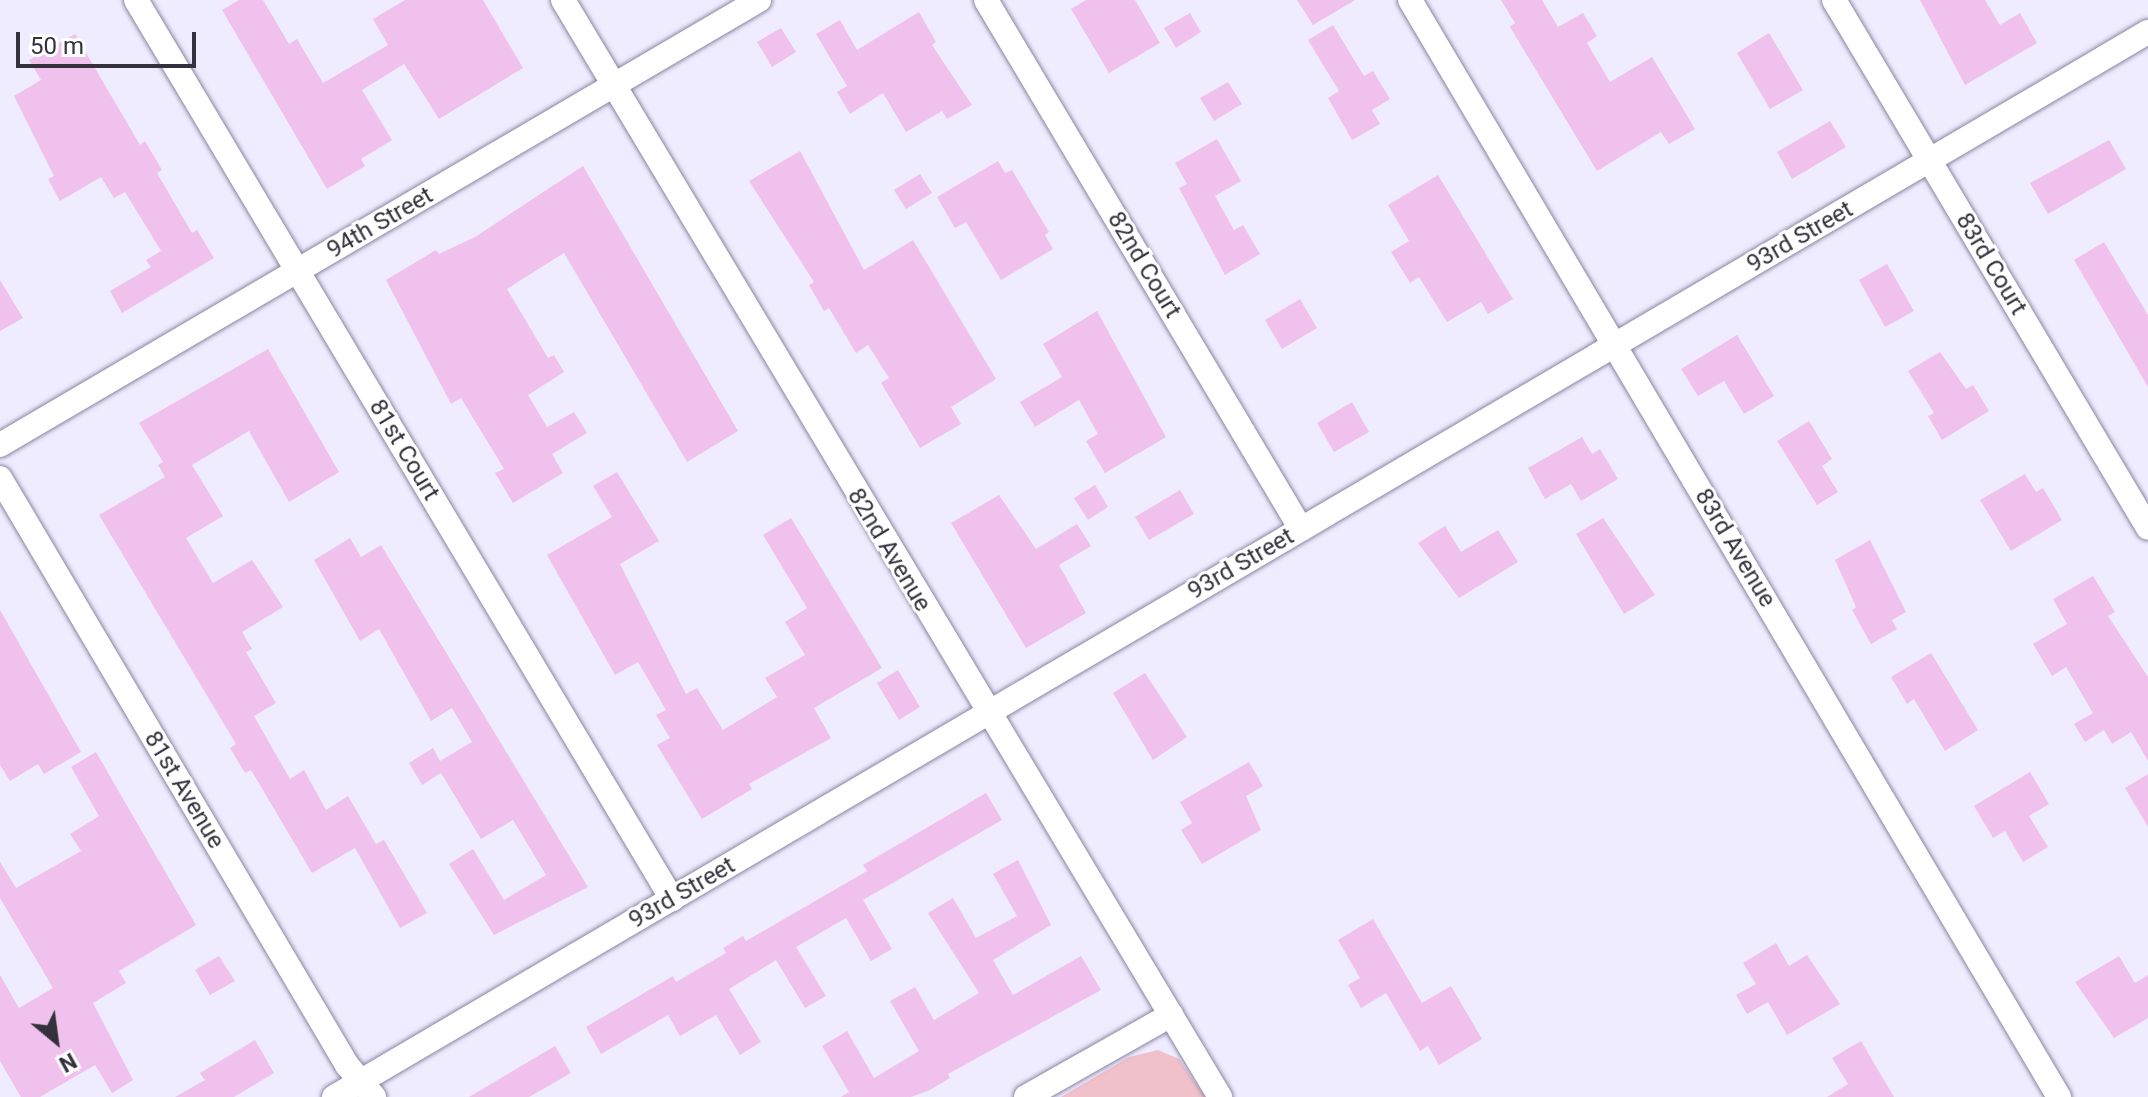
<!DOCTYPE html>
<html>
<head>
<meta charset="utf-8">
<style>
  body { margin:0 }
  #map { position:relative; width:2148px; height:1097px; overflow:hidden; background:#efecff; font-family:Roboto,sans-serif }
  div>[style] { position:absolute }
  .green>* { inset:0; background:#f0c0cb }
  .building>* { inset:0; background:#f0c1ed }
  .roads { filter:drop-shadow(0 0 2px #8b85a2) drop-shadow(0 0 2px #8b85a2) }
  .minor>* { height:24px; margin:-12px; padding:0 12px; transform-origin:12px; border-radius:12px; background:#fff }
  span { translate:-50% -50%; white-space:nowrap; text-align:center; line-height:1.15; -webkit-text-stroke:6px #fff; paint-order:stroke }
  .street-label { font-size:24px; color:#34313d }
  .north { position:absolute; left:16px; top:1001px; width:80px; height:80px; -webkit-text-stroke:6px #fff; paint-order:stroke; rotate:151deg; font-size:22px; font-weight:700; line-height:32px; text-align:center; color:#34313d }
  .north::after { content:''; display:block; margin:auto; width:28px; height:36px; background:#34313d; clip-path:polygon(50% 0,100% 100%,50% 72%,0 100%) }
  .scale { position:absolute; left:16px; top:32px; width:180px; height:36px; box-sizing:border-box; border:4px solid #34313d; border-top:0; padding-left:10px; font-size:24px; line-height:28px; white-space:nowrap; color:#34313d; -webkit-text-stroke:6px #fff; paint-order:stroke }
</style>
</head>
<body>
<div id="map">
  <div class="green">
    <i style="clip-path:polygon(1158px 1050px,1179px 1059px,1205px 1097px,1061px 1097px,1129px 1057px)"></i>
  </div>
  <div class="building">
    <i style="clip-path:polygon(239px 0,263px 0,289px 44px,297px 39px,323px 83px,388px 45px,373px 19px,405px 0,483px 0,523px 68px,439px 119px,404px 64px,362px 90px,392px 140px,361px 159px,365px 166px,327px 189px,222px 10px)"></i>
    <i style="clip-path:polygon(1086px 0,1135px 0,1160px 43px,1109px 73px,1071px 9px)"></i>
    <i style="clip-path:polygon(1297px 0,1355px 0,1313px 25px)"></i>
    <i style="clip-path:polygon(1501px 0,1542px 0,1558px 27px,1583px 13px,1597px 36px,1587px 43px,1610px 82px,1652px 57px,1695px 129px,1669px 144px,1661px 132px,1597px 171px,1510px 27px,1515px 23px)"></i>
    <i style="clip-path:polygon(1920px 0,1985px 0,2000px 25px,2020px 13px,2037px 43px,1965px 85px)"></i>
    <i style="clip-path:polygon(919px 12px,936px 42px,932px 45px,972px 105px,947px 119px,942px 111px,906px 132px,883px 93px,850px 114px,837px 92px,847px 86px,816px 34px,840px 20px,857px 50px)"></i>
    <i style="clip-path:polygon(1190px 13px,1201px 32px,1176px 48px,1164px 28px)"></i>
    <i style="clip-path:polygon(1333px 25px,1364px 76px,1373px 71px,1390px 99px,1372px 110px,1380px 124px,1352px 140px,1328px 98px,1339px 91px,1308px 40px)"></i>
    <i style="clip-path:polygon(781px 28px,796px 52px,772px 67px,757px 42px)"></i>
    <i style="clip-path:polygon(1769px 33px,1803px 90px,1770px 109px,1737px 53px)"></i>
    <i style="clip-path:polygon(75px 34px,140px 145px,145px 141px,162px 170px,157px 173px,192px 233px,197px 230px,214px 258px,122px 313px,110px 291px,151px 267px,146px 260px,161px 251px,125px 192px,114px 198px,101px 177px,60px 201px,48px 179px,54px 176px,14px 96px,41px 80px,29px 60px)"></i>
    <i style="clip-path:polygon(1228px 82px,1242px 104px,1214px 121px,1200px 98px)"></i>
    <i style="clip-path:polygon(1830px 121px,1846px 147px,1792px 179px,1777px 152px)"></i>
    <i style="clip-path:polygon(1217px 139px,1241px 181px,1215px 196px,1234px 230px,1243px 225px,1260px 254px,1225px 275px,1179px 188px,1187px 184px,1175px 163px)"></i>
    <i style="clip-path:polygon(2109px 140px,2126px 169px,2048px 214px,2030px 183px)"></i>
    <i style="clip-path:polygon(800px 151px,864px 270px,913px 240px,996px 379px,951px 407px,961px 424px,920px 448px,881px 383px,889px 378px,868px 345px,856px 353px,829px 308px,824px 311px,809px 285px,814px 282px,749px 181px)"></i>
    <i style="clip-path:polygon(998px 161px,1005px 173px,1012px 170px,1049px 232px,1045px 235px,1053px 249px,1001px 280px,966px 222px,955px 228px,937px 197px)"></i>
    <i style="clip-path:polygon(583px 166px,738px 431px,687px 462px,564px 253px,507px 289px,548px 358px,554px 355px,564px 372px,528px 395px,547px 427px,574px 412px,587px 433px,552px 454px,563px 473px,513px 503px,495px 473px,504px 469px,461px 398px,451px 404px,386px 280px,436px 250px,439px 254px,475px 237px)"></i>
    <i style="clip-path:polygon(920px 174px,932px 193px,906px 209px,894px 190px)"></i>
    <i style="clip-path:polygon(1438px 175px,1513px 299px,1488px 314px,1481px 302px,1447px 322px,1419px 277px,1410px 283px,1391px 252px,1409px 241px,1388px 205px)"></i>
    <i style="clip-path:polygon(2104px 242px,2148px 315px,2148px 387px,2074px 260px)"></i>
    <i style="clip-path:polygon(1887px 264px,1914px 311px,1885px 327px,1859px 280px)"></i>
    <i style="clip-path:polygon(0 280px,23px 318px,0 331px)"></i>
    <i style="clip-path:polygon(1300px 299px,1317px 328px,1282px 349px,1265px 320px)"></i>
    <i style="clip-path:polygon(1097px 311px,1166px 437px,1105px 473px,1086px 441px,1098px 434px,1079px 400px,1035px 427px,1020px 402px,1062px 377px,1043px 344px)"></i>
    <i style="clip-path:polygon(1737px 335px,1774px 396px,1744px 414px,1724px 381px,1698px 396px,1681px 369px)"></i>
    <i style="clip-path:polygon(268px 349px,339px 472px,289px 502px,249px 431px,192px 465px,223px 516px,186px 538px,213px 583px,252px 560px,283px 607px,242px 632px,252px 649px,246px 652px,276px 703px,254px 716px,290px 779px,304px 770px,326px 810px,348px 796px,376px 844px,384px 840px,427px 913px,400px 928px,355px 848px,312px 873px,251px 770px,245px 773px,230px 748px,236px 744px,99px 515px,165px 477px,158px 465px,163px 462px,139px 423px)"></i>
    <i style="clip-path:polygon(1940px 352px,1966px 389px,1973px 385px,1989px 411px,1942px 440px,1928px 416px,1934px 413px,1908px 371px)"></i>
    <i style="clip-path:polygon(1352px 402px,1369px 432px,1334px 452px,1317px 423px)"></i>
    <i style="clip-path:polygon(1809px 421px,1832px 459px,1822px 466px,1838px 492px,1817px 505px,1777px 441px)"></i>
    <i style="clip-path:polygon(1582px 437px,1592px 454px,1600px 449px,1618px 479px,1581px 501px,1571px 484px,1545px 499px,1528px 468px)"></i>
    <i style="clip-path:polygon(617px 472px,659px 541px,620px 564px,686px 694px,697px 688px,723px 730px,777px 697px,765px 678px,805px 655px,785px 622px,807px 608px,763px 535px,791px 518px,882px 668px,814px 708px,831px 738px,749px 784px,752px 789px,702px 819px,657px 745px,670px 738px,656px 715px,666px 710px,638px 662px,615px 675px,547px 555px,612px 517px,593px 486px)"></i>
    <i style="clip-path:polygon(2025px 474px,2036px 492px,2043px 488px,2062px 520px,2011px 551px,1980px 500px)"></i>
    <i style="clip-path:polygon(1095px 485px,1108px 507px,1088px 520px,1074px 498px)"></i>
    <i style="clip-path:polygon(1180px 490px,1194px 514px,1149px 540px,1135px 517px)"></i>
    <i style="clip-path:polygon(999px 495px,1036px 549px,1077px 524px,1091px 546px,1059px 565px,1086px 613px,1026px 648px,951px 523px)"></i>
    <i style="clip-path:polygon(1603px 518px,1655px 595px,1624px 614px,1576px 534px)"></i>
    <i style="clip-path:polygon(1445px 526px,1461px 552px,1498px 530px,1518px 562px,1459px 598px,1418px 543px)"></i>
    <i style="clip-path:polygon(350px 538px,361px 557px,381px 545px,588px 887px,494px 935px,449px 864px,473px 849px,504px 900px,546px 875px,513px 820px,481px 839px,441px 773px,422px 785px,409px 763px,433px 748px,440px 761px,472px 742px,452px 708px,431px 721px,379px 629px,360px 641px,314px 560px)"></i>
    <i style="clip-path:polygon(1870px 540px,1906px 612px,1892px 620px,1897px 629px,1871px 644px,1852px 610px,1856px 607px,1835px 560px)"></i>
    <i style="clip-path:polygon(2093px 576px,2115px 612px,2108px 616px,2148px 677px,2148px 761px,2131px 732px,2112px 744px,2104px 730px,2085px 742px,2074px 724px,2093px 713px,2066px 667px,2052px 676px,2033px 644px,2067px 624px,2053px 599px)"></i>
    <i style="clip-path:polygon(0 610px,81px 752px,44px 774px,38px 764px,10px 781px,0 765px)"></i>
    <i style="clip-path:polygon(1931px 653px,1978px 730px,1945px 751px,1914px 699px,1907px 704px,1891px 677px)"></i>
    <i style="clip-path:polygon(898px 670px,920px 707px,899px 720px,877px 683px)"></i>
    <i style="clip-path:polygon(1145px 673px,1187px 737px,1153px 760px,1113px 693px)"></i>
    <i style="clip-path:polygon(96px 752px,196px 925px,119px 971px,126px 983px,93px 1003px,133px 1080px,112px 1093px,95px 1065px,40px 1097px,21px 1097px,0 1061px,0 975px,19px 1008px,53px 988px,0 898px,0 862px,16px 888px,81px 851px,70px 834px,99px 816px,71px 767px)"></i>
    <i style="clip-path:polygon(1249px 762px,1263px 786px,1246px 796px,1261px 830px,1202px 864px,1181px 830px,1192px 823px,1180px 802px)"></i>
    <i style="clip-path:polygon(2030px 772px,2049px 804px,2029px 816px,2048px 847px,2023px 862px,2005px 831px,1993px 838px,1974px 806px)"></i>
    <i style="clip-path:polygon(2148px 774px,2148px 827px,2125px 788px)"></i>
    <i style="clip-path:polygon(986px 793px,1002px 820px,863px 900px,892px 949px,871px 961px,846px 918px,796px 947px,826px 996px,805px 1008px,776px 960px,729px 989px,761px 1042px,740px 1055px,716px 1015px,680px 1036px,668px 1015px,601px 1054px,586px 1027px,673px 976px,676px 982px,726px 953px,723px 948px,743px 936px,746px 941px,867px 871px,863px 865px)"></i>
    <i style="clip-path:polygon(1018px 860px,1051px 925px,993px 960px,1013px 995px,1081px 956px,1101px 990px,948px 1074px,950px 1078px,930px 1090px,911px 1097px,841px 1097px,849px 1092px,822px 1046px,847px 1031px,874px 1078px,919px 1051px,890px 1001px,915px 987px,934px 1020px,979px 993px,928px 913px,953px 898px,976px 938px,1017px 916px,993px 874px)"></i>
    <i style="clip-path:polygon(1373px 919px,1422px 1003px,1451px 986px,1482px 1039px,1439px 1065px,1428px 1046px,1420px 1051px,1386px 993px,1361px 1008px,1348px 985px,1360px 978px,1338px 940px)"></i>
    <i style="clip-path:polygon(1776px 943px,1789px 966px,1807px 955px,1840px 1004px,1787px 1035px,1768px 1002px,1747px 1014px,1736px 995px,1756px 984px,1743px 963px)"></i>
    <i style="clip-path:polygon(219px 956px,235px 981px,210px 995px,195px 970px)"></i>
    <i style="clip-path:polygon(2119px 956px,2135px 983px,2148px 975px,2148px 1018px,2114px 1038px,2075px 982px)"></i>
    <i style="clip-path:polygon(255px 1040px,274px 1073px,234px 1097px,175px 1097px,205px 1080px,200px 1073px)"></i>
    <i style="clip-path:polygon(1861px 1041px,1894px 1097px,1827px 1097px,1848px 1084px,1832px 1058px)"></i>
    <i style="clip-path:polygon(555px 1046px,571px 1073px,529px 1097px,469px 1097px)"></i>
  </div>
  <div class="roads">
    <div class="minor">
      <i style="left:136px;top:0;width:1047px;rotate:59.2deg"></i>
      <i style="left:563px;top:0;width:1279px;rotate:59.08deg"></i>
      <i style="left:986px;top:0;width:616px;rotate:59.23deg"></i>
      <i style="left:1410px;top:0;width:1275px;rotate:59.39deg"></i>
      <i style="left:1834px;top:0;width:614px;rotate:59.26deg"></i>
      <i style="left:0;top:445px;width:880px;rotate:-30.38deg"></i>
      <i style="left:0;top:478px;width:682px;rotate:59.41deg"></i>
      <i style="left:347px;top:1065px;width:42px;rotate:49.8deg"></i>
      <i style="left:334px;top:1097px;width:2104px;rotate:-30.42deg"></i>
      <i style="left:1026px;top:1097px;width:167px;rotate:-29.5deg"></i>
    </div>
  </div>
  <div class="street-label">
    <span style="left:380px;top:223px;rotate:-30deg">94th Street</span>
    <span style="left:1800px;top:237px;rotate:-30deg">93rd Street</span>
    <span style="left:1991px;top:264px;rotate:59deg">83rd Court</span>
    <span style="left:1144px;top:265px;rotate:59deg">82nd Court</span>
    <span style="left:404px;top:450px;rotate:59deg">81st Court</span>
    <span style="left:1735px;top:548px;rotate:59deg">83rd Avenue</span>
    <span style="left:889px;top:550px;rotate:59deg">82nd Avenue</span>
    <span style="left:1241px;top:564px;rotate:-30deg">93rd Street</span>
    <span style="left:184px;top:790px;rotate:59deg">81st Avenue</span>
    <span style="left:682px;top:893px;rotate:-30deg">93rd Street</span>
  </div>
  <div class="north">N</div>
  <div class="scale">50 m</div>
</div>
</body>
</html>
